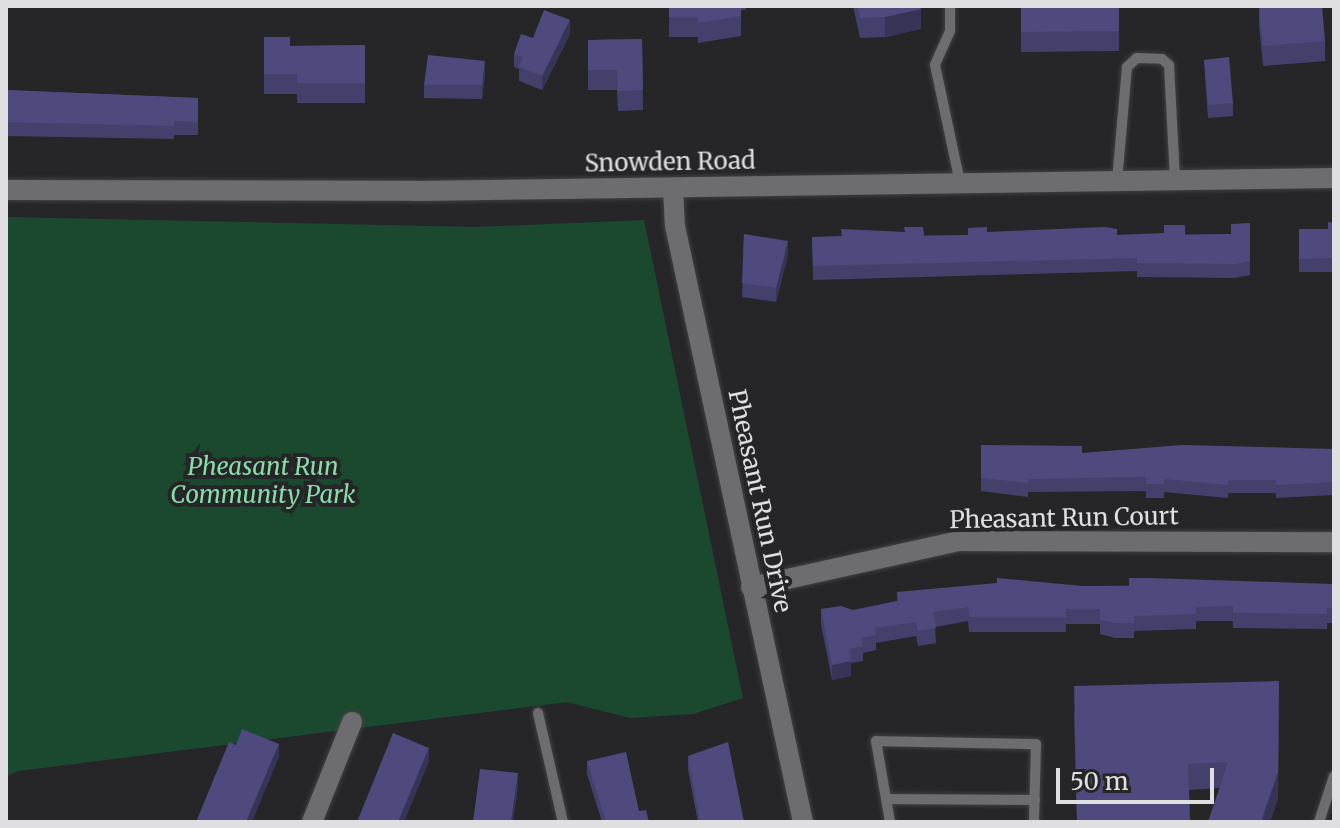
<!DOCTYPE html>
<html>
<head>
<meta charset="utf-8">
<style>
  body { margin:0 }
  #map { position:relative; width:1340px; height:828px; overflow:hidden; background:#262629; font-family:Merriweather,serif }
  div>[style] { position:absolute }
  .green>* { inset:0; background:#1b492f }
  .roads { filter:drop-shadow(0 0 2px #414144) drop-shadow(0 0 2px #414144) }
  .service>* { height:10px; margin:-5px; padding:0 5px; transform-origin:5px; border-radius:5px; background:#6d6d70 }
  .minor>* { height:20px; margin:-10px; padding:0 10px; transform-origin:10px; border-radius:10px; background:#6d6d70 }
  .wall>* { inset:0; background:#43406c }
  .shaded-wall>* { inset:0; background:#373458 }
  .building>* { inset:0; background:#4e4a7e }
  span { translate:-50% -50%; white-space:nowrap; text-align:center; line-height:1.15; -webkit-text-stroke:8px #262629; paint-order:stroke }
  .street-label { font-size:24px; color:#dfdfe1 }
  .park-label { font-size:24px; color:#87dea8; font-style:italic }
  .frame { position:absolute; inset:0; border:8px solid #dfdfe1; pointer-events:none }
  .scale { position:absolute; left:1056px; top:768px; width:158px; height:36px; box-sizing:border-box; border:4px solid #dfdfe1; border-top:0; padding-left:10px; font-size:24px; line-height:28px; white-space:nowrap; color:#dfdfe1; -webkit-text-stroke:6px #262629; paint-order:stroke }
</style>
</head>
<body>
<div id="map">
  <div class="green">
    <i style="clip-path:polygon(6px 217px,476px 227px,644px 220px,743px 698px,693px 714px,630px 718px,567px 702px,18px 771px,6px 777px)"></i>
  </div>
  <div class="roads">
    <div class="service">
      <i style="left:950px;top:6px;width:25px;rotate:90deg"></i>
      <i style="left:950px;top:31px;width:37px;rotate:114deg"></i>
      <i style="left:935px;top:65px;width:121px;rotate:78deg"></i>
      <i style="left:1117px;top:181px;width:114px;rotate:-85deg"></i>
      <i style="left:1127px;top:67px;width:13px;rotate:-42deg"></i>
      <i style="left:1137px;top:58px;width:25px;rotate:2deg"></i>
      <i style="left:1162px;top:59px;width:9px;rotate:41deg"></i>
      <i style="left:1169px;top:65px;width:115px;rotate:87deg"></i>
      <i style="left:538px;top:713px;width:112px;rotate:77.1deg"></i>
      <i style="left:886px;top:799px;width:149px;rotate:0.4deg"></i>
      <i style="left:890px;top:822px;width:82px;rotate:-99.8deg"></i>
      <i style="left:876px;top:741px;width:160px;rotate:1.1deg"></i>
      <i style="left:1036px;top:744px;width:78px;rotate:91.5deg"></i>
      <i style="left:1319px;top:822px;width:48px;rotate:-71.9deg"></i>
    </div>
    <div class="minor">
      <i style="left:673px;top:189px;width:37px;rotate:87deg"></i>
      <i style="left:675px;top:226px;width:610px;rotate:77.88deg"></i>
      <i style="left:6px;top:190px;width:409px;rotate:0.1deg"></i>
      <i style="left:415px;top:191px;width:919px;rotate:-0.81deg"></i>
      <i style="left:751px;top:587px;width:212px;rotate:-12.5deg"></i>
      <i style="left:958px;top:541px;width:376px;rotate:0.2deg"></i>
      <i style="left:312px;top:822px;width:108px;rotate:-68.2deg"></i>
    </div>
  </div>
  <div class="wall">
    <i style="clip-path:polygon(669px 6px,746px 6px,746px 10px,741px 10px,741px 36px,698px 43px,698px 37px,669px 37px)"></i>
    <i style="clip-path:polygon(853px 6px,920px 6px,921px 29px,885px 37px,860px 38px)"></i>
    <i style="clip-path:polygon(1021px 6px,1119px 6px,1119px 51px,1021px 52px)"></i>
    <i style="clip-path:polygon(1259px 6px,1325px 41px,1325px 61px,1263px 66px,1259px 25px)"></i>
    <i style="clip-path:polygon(570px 34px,542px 90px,519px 81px,519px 69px,514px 67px,514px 54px,533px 38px)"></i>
    <i style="clip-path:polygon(264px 37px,290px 46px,365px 45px,365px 103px,297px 103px,297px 94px,264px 94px)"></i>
    <i style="clip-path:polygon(642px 39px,643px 110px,618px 111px,617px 90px,588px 90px,588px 40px)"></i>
    <i style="clip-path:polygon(1204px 60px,1233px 103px,1233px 116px,1208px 118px)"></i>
    <i style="clip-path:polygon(485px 75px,482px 99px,424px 98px,424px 85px)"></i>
    <i style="clip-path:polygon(6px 90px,198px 98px,198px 135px,174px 135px,174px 139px,6px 136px)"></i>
    <i style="clip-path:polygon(1250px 223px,1250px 275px,1235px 278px,1137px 277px,1137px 271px,813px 280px,812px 237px,968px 235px,987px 232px,1117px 235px,1231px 234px)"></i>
    <i style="clip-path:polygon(1334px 223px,1334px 272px,1299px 272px,1299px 229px,1328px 229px)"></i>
    <i style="clip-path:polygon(744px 234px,788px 255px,776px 302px,742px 297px)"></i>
    <i style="clip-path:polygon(981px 445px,1082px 453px,1334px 449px,1334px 495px,1276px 498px,1276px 493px,1228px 493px,1228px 498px,1164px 492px,1164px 498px,1146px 498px,1146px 491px,1028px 492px,1028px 497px,981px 491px)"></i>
    <i style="clip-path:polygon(1334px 584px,1334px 623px,1327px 623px,1327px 629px,1233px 628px,1233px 621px,1196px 621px,1196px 629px,1134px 631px,1134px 638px,1115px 638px,1100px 634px,1100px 624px,1066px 624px,1066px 632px,969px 632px,968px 621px,935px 627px,936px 643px,918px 646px,916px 636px,876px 643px,876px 650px,863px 653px,863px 661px,851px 663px,851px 676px,832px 680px,821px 624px,821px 609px,853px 610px,897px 601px,897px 592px,1083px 586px)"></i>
    <i style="clip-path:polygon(1279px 681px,1278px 798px,1270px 822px,1208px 822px,1220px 788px,1189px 790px,1190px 822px,1077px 822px,1074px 712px)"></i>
    <i style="clip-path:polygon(688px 756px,744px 822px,698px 822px,688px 770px)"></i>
    <i style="clip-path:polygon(587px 761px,639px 811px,649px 822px,602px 822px,587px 774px)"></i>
  </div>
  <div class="shaded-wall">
    <i style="clip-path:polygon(921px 9px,921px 29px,885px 37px,885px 17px)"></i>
    <i style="clip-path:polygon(570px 20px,570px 34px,542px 90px,542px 76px)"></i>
    <i style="clip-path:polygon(485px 61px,485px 75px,482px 99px,482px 85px)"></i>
    <i style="clip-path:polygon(788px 241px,788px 255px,776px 302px,776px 288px)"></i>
    <i style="clip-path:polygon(851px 661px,851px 676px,832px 680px,832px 665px)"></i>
    <i style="clip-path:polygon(1279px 681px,1278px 798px,1270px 822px,1261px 822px)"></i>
    <i style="clip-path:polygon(279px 744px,279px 757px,252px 822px,246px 822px)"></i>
    <i style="clip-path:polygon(429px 748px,429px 762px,404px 822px,398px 822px)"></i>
    <i style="clip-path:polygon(518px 773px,518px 787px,513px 822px,511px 822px)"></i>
  </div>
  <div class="building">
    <i style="clip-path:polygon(669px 6px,741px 6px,741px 16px,698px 23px,698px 17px,669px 17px)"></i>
    <i style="clip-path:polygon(857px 6px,920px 6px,921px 9px,885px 17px,860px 18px)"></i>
    <i style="clip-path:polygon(1021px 6px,1119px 6px,1119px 31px,1021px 32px)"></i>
    <i style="clip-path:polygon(1259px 6px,1322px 6px,1325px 41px,1263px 46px)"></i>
    <i style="clip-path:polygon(544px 10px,570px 20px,542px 76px,519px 67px,523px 57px,514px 54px,521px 34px,533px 38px)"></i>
    <i style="clip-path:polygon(264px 37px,290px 37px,290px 46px,365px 45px,365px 83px,297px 83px,297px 74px,264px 74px)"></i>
    <i style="clip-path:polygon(642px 39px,643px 90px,618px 91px,617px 70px,588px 70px,588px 40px)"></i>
    <i style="clip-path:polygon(428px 55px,485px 61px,482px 85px,424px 85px)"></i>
    <i style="clip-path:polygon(1229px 57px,1233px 103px,1208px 105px,1204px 60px)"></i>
    <i style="clip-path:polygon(6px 90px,198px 98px,198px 122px,174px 121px,174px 126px,6px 122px)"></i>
    <i style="clip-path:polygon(1328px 222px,1334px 223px,1334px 258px,1299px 259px,1299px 229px,1328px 229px)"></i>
    <i style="clip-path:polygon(1250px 223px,1250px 261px,1235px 264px,1137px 263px,1137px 258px,813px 266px,812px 237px,842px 236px,841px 229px,905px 232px,904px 227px,923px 227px,924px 236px,968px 235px,968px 228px,987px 227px,987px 232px,1105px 227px,1117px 229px,1117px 235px,1164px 233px,1164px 225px,1185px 225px,1185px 235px,1231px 234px,1231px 224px)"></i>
    <i style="clip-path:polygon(744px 234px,788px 241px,776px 288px,742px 283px)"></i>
    <i style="clip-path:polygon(981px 445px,1082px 446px,1082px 453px,1182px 445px,1334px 449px,1334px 482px,1276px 485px,1276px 480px,1228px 480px,1228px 485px,1164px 479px,1164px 484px,1146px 484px,1146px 477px,1028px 479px,1028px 483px,981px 478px)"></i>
    <i style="clip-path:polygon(997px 578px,1083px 586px,1129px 586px,1129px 578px,1149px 578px,1334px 584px,1334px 609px,1327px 608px,1327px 614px,1233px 613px,1233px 606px,1196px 607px,1196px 614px,1134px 616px,1134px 623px,1115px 623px,1100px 620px,1100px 609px,1066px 609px,1066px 617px,969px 617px,968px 607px,933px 612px,936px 628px,918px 631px,916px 622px,875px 628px,876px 635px,861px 638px,863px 646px,849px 649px,851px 661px,832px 665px,821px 609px,841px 606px,853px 610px,898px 601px,897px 592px,997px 583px)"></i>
    <i style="clip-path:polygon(1279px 681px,1278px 772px,1261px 822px,1208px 822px,1228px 762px,1188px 764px,1190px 822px,1077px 822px,1074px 686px)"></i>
    <i style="clip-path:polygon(242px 729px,279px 744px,246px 822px,196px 822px,229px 742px,236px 745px)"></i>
    <i style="clip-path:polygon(393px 733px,429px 748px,398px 822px,357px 822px)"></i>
    <i style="clip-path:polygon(728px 742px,744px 822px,700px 822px,688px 756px)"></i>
    <i style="clip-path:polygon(626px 752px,639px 811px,646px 810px,649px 822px,606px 822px,587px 761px)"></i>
    <i style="clip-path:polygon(480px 769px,518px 773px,511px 822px,473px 822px)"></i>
  </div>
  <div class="street-label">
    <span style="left:670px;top:162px;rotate:-1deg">Snowden Road</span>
    <span style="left:760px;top:501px;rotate:78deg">Pheasant Run Drive</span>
    <span style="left:1064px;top:518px;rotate:-1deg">Pheasant Run Court</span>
  </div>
  <div class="park-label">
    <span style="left:263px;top:481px">Pheasant Run<br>Community Park</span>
  </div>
  <div class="frame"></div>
  <div class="scale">50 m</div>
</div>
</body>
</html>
